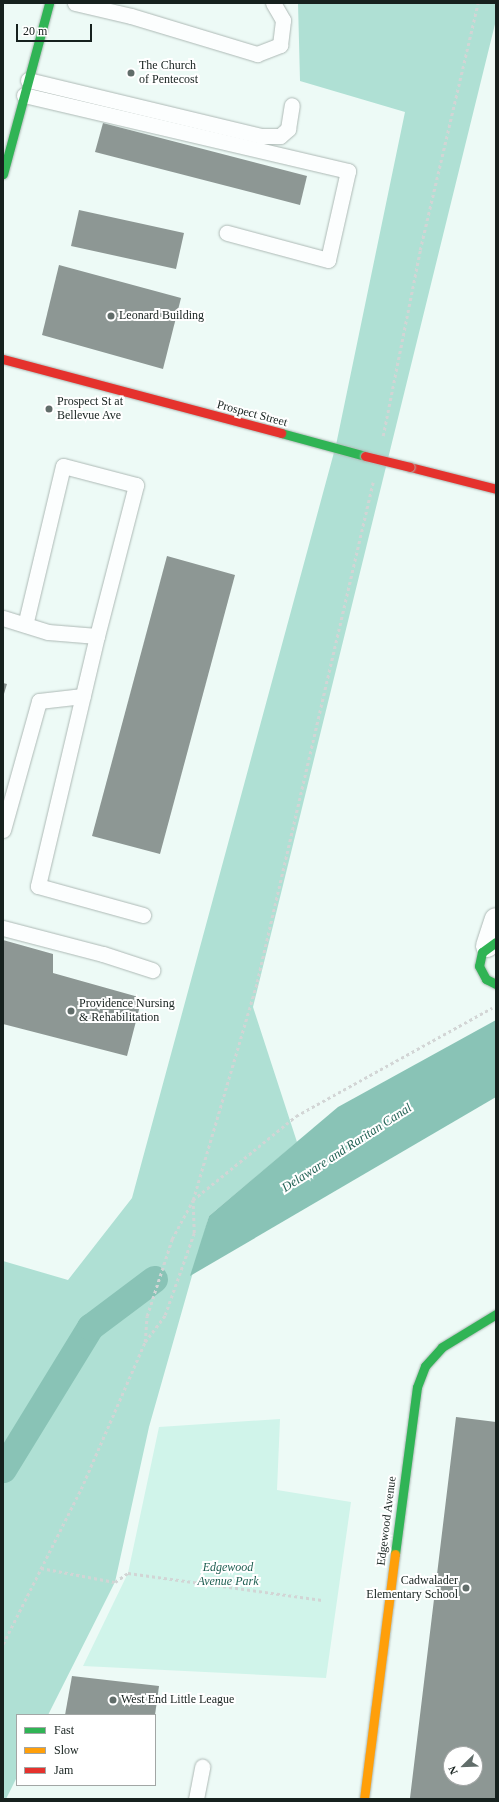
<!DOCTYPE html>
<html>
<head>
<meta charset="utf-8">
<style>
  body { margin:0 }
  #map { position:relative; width:499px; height:1802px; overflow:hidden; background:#edfaf6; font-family:Georgia,serif }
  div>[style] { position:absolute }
  .green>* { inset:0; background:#d0f4ea }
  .forest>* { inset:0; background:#afe0d4 }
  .water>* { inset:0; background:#89c3b6 }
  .canal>* { height:27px; margin:-13.5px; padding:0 13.5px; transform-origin:13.5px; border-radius:13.5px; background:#89c3b6 }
  .building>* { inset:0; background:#8d9794 }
  .path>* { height:2.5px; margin-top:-1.25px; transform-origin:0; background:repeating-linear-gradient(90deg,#d2d5d5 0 3px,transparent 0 6px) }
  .roads { filter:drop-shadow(0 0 1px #adb9b5) drop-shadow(0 0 1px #adb9b5) }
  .lane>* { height:15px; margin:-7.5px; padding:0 7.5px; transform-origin:7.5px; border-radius:7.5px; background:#fcfefe }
  .street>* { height:22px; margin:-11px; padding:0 11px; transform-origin:11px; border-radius:11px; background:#fcfefe }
  .fast>* { height:9px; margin:-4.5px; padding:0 4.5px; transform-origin:4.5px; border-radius:4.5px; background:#30b455 }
  .slow>* { height:9px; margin:-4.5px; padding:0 4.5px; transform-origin:4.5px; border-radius:4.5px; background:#ff9f0a }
  .jam>* { height:9px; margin:-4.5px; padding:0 4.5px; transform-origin:4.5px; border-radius:4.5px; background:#e5322d }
  .bridges { filter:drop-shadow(0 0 1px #adb9b5) drop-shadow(0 0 1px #adb9b5) }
  .jam-bridge>* { height:9px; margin:-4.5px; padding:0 4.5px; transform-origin:4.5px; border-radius:4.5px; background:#e5322d }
  .dots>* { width:11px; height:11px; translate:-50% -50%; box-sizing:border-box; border:2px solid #fff; border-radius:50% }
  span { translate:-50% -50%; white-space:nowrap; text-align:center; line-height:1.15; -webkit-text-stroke:4px #fff; paint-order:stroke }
  .poi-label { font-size:12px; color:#16211e }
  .left { translate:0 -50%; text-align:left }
  .right { translate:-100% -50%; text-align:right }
  .street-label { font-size:12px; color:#16211e }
  .park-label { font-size:12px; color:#1f5f52; font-style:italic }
  .water-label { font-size:13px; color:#246356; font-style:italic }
  .frame { position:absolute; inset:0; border:4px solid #16211e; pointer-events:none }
  .legend { position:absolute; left:16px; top:1714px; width:140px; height:72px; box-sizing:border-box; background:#fff; border:1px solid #a2a6a5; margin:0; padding:5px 7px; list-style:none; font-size:12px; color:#16211e }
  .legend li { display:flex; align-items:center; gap:8px; height:20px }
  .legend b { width:20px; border:1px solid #a2a6a5 }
  .north { position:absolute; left:443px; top:1746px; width:40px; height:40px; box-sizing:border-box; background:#fff; border:1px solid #a2a6a5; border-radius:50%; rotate:247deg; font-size:11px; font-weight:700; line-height:16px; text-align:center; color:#16211e }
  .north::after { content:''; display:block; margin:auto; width:14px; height:18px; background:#616d6a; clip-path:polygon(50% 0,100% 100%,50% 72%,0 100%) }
  .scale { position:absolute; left:16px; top:24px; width:76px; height:18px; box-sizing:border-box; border:2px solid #16211e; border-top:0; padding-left:5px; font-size:12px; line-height:14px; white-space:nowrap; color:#16211e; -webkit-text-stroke:3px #fff; paint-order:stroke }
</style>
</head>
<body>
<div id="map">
  <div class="green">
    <i style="clip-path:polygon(280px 1419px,277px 1490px,351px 1502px,326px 1678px,83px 1666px,128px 1573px,159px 1427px)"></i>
  </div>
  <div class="forest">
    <i style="clip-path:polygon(298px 3px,496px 3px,496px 20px,253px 1007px,297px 1142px,209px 1216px,149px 1427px,115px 1582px,48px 1715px,17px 1715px,17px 1777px,6px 1799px,3px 1799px,3px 1261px,68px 1280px,132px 1198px,336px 445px,405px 112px,300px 81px)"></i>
  </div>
  <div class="water">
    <i style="clip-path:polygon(496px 1020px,496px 1097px,190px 1276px,209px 1216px,338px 1107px)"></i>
  </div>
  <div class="canal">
    <i style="left:3px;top:1469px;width:167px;rotate:-58.5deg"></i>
    <i style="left:90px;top:1327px;width:80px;rotate:-36.9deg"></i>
  </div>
  <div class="building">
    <i style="clip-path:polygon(103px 123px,307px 176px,300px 205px,95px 152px)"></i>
    <i style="clip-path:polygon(79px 210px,184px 233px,176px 269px,71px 246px)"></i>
    <i style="clip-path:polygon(59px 265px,181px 298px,163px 369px,42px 335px)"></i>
    <i style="clip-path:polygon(167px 556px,235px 575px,160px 854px,92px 836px)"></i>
    <i style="clip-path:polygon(3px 683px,7px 684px,3px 697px)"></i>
    <i style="clip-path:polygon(3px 940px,53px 954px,53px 973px,142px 998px,127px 1056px,3px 1024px)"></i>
    <i style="clip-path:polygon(evenodd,456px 1417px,496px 1422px,496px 1799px,410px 1798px,456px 1417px,451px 1754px,475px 1754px,475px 1778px,451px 1778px,451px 1754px)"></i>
    <i style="clip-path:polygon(72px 1676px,159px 1686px,155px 1715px,65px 1715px)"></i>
  </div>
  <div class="path">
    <i style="left:383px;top:436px;width:190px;rotate:-78.7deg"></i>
    <i style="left:420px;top:250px;width:254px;rotate:-76.8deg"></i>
    <i style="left:193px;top:1200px;width:133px;rotate:-39.2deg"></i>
    <i style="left:296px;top:1116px;width:224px;rotate:-28.9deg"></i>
    <i style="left:145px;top:1342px;width:34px;rotate:-53deg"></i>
    <i style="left:165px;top:1315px;width:87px;rotate:-70.5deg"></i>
    <i style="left:194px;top:1233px;width:32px;rotate:-92deg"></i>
    <i style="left:41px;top:1568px;width:75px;rotate:10.7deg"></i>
    <i style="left:115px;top:1582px;width:16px;rotate:-35deg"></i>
    <i style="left:128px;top:1573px;width:196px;rotate:7.9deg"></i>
    <i style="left:3px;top:1644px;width:174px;rotate:-63.3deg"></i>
    <i style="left:81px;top:1489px;width:160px;rotate:-66.5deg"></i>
    <i style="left:145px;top:1342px;width:26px;rotate:-86deg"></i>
    <i style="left:147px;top:1316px;width:81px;rotate:-72deg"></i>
    <i style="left:172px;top:1239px;width:44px;rotate:-61.7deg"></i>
    <i style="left:193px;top:1200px;width:227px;rotate:-73.6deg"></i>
    <i style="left:257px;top:982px;width:513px;rotate:-76.94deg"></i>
  </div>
  <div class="roads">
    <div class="lane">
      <i style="left:75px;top:3px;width:57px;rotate:13.1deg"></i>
      <i style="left:131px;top:16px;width:132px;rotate:16.8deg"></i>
      <i style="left:257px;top:54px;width:25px;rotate:-21deg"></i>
      <i style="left:280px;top:45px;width:25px;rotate:-83deg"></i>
      <i style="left:283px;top:20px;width:20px;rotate:-120deg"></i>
      <i style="left:28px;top:80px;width:241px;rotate:13.5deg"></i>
      <i style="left:262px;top:136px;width:18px"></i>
      <i style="left:280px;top:136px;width:11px;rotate:-41deg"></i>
      <i style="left:288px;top:129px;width:24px;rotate:-81deg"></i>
      <i style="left:24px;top:95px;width:333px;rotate:13.2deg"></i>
      <i style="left:348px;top:171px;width:91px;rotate:102.7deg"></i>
      <i style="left:328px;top:260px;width:105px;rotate:-165deg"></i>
      <i style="left:3px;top:618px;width:47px;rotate:17.3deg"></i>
      <i style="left:48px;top:632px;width:49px;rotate:4.7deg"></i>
      <i style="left:97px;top:636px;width:156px;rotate:-75.5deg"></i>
      <i style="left:136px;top:485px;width:75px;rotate:-165.4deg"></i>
      <i style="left:63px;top:466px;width:163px;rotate:103.4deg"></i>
      <i style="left:97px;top:636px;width:257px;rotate:103.3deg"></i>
      <i style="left:38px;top:886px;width:109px;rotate:15.4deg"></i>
      <i style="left:3px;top:830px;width:134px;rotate:-74.4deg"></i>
      <i style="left:39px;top:701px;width:44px;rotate:-6.5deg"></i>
      <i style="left:3px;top:928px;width:103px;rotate:14.6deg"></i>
      <i style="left:103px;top:954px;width:52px;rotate:18.1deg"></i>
      <i style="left:196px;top:1799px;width:33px;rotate:-79deg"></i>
    </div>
    <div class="street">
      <i style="left:487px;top:946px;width:28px;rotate:-72deg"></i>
    </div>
    <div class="fast">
      <i style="left:3px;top:174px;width:177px;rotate:-74.9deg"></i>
      <i style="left:281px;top:433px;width:87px;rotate:15.3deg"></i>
      <i style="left:496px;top:942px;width:17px;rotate:144deg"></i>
      <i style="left:482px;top:952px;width:14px;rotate:102deg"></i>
      <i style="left:479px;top:966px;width:15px;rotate:62deg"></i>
      <i style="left:486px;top:979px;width:11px;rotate:27deg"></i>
      <i style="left:395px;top:1554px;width:168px;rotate:-82.5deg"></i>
      <i style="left:417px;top:1387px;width:22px;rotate:-69deg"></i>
      <i style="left:425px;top:1366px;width:25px;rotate:-48deg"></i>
      <i style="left:442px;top:1347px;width:63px;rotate:-31.4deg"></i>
    </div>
    <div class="slow">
      <i style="left:364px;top:1799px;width:247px;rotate:-82.8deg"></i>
    </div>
    <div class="jam">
      <i style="left:3px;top:359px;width:288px;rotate:14.9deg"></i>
      <i style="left:410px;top:467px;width:89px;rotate:14.3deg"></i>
    </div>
  </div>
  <div class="bridges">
    <div class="jam-bridge">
      <i style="left:365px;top:456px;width:46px;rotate:13.7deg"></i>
    </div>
  </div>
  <div class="dots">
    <i style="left:131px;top:73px;background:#616d6a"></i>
    <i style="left:111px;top:316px;background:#616d6a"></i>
    <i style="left:49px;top:409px;background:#616d6a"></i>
    <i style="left:71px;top:1011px;background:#616d6a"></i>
    <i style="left:466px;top:1588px;background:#616d6a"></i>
    <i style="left:113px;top:1700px;background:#616d6a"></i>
  </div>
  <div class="poi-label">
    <span class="left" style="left:139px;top:73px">The Church<br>of Pentecost</span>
    <span class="left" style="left:119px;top:316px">Leonard Building</span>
    <span class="left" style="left:57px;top:409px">Prospect St at<br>Bellevue Ave</span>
    <span class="left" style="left:79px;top:1011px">Providence Nursing<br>&amp; Rehabilitation</span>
    <span class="right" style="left:458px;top:1588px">Cadwalader<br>Elementary School</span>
    <span class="left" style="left:121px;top:1700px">West End Little League</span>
  </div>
  <div class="street-label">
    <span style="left:252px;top:414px;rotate:15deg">Prospect Street</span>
    <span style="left:387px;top:1521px;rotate:-83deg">Edgewood Avenue</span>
  </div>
  <div class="park-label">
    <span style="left:228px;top:1575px">Edgewood<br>Avenue Park</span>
  </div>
  <div class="water-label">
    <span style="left:347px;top:1148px;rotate:-33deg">Delaware and Raritan Canal</span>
  </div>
  <div class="frame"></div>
  <ul class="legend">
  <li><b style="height:5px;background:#30b455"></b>Fast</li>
  <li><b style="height:5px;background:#ff9f0a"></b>Slow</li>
  <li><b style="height:5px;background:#e5322d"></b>Jam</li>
  </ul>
  <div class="north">N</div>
  <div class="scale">20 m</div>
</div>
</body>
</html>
